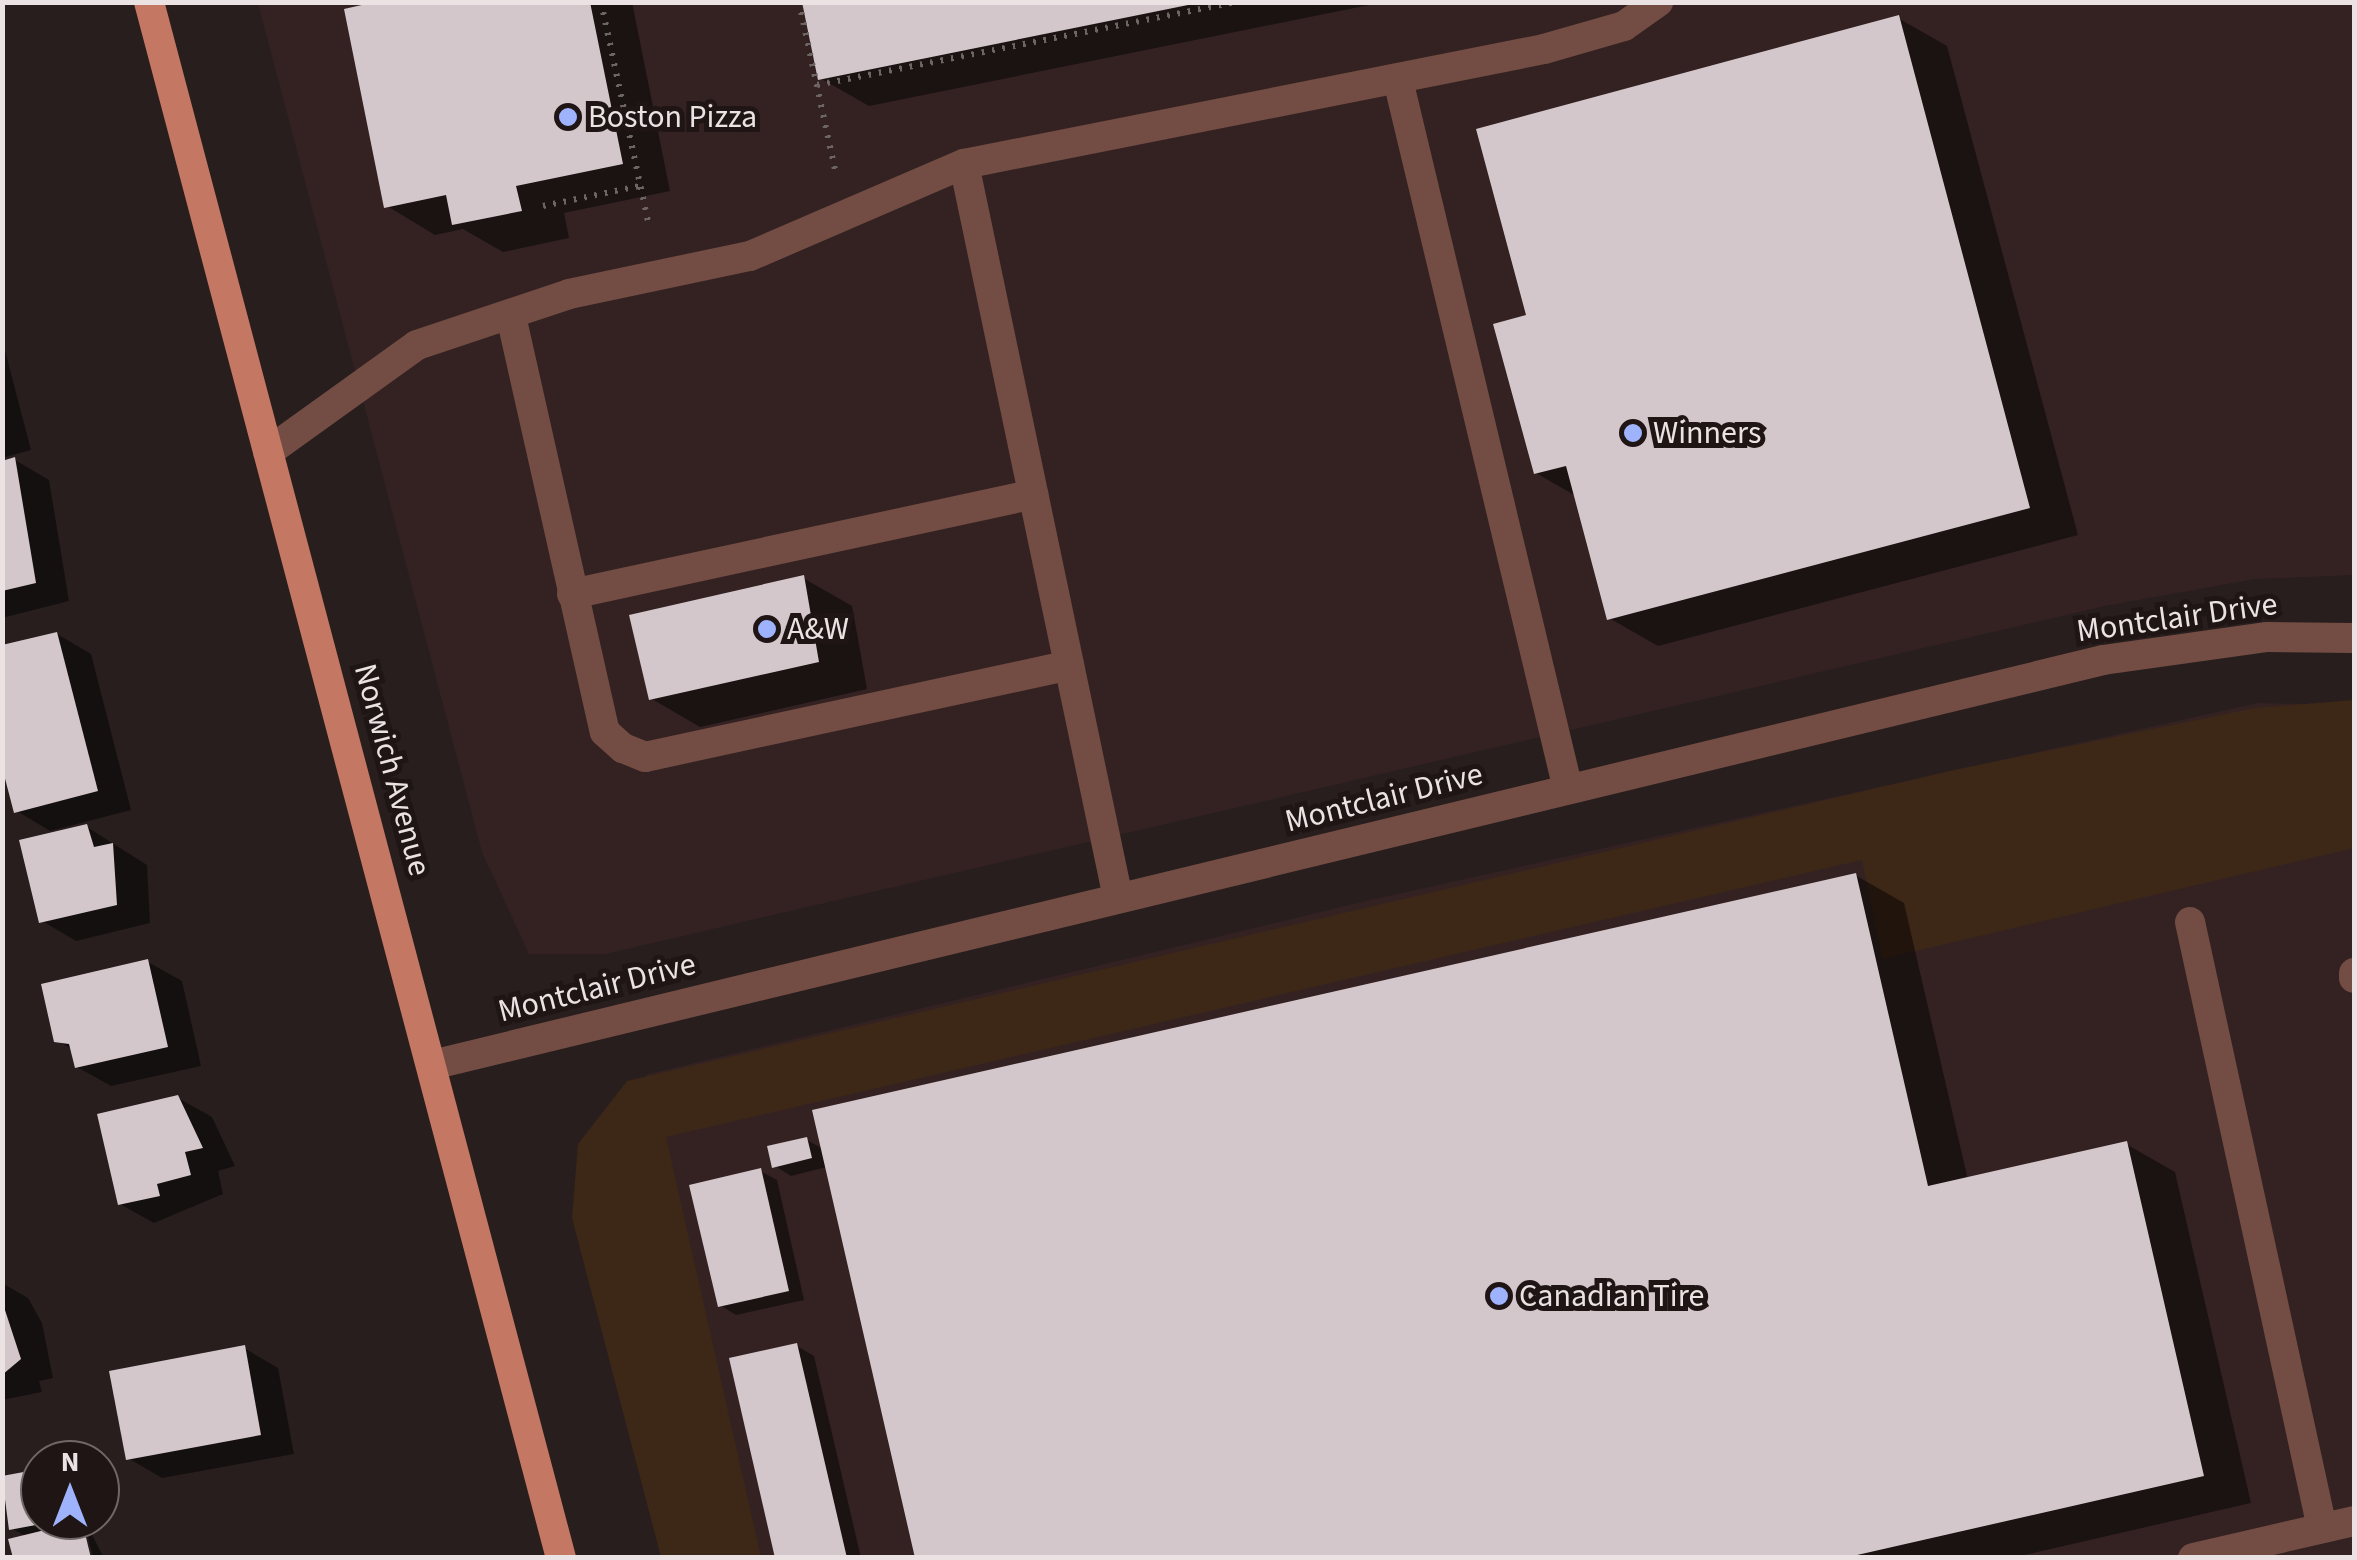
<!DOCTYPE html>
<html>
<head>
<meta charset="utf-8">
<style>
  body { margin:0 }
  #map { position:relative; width:2357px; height:1560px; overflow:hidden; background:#281e1e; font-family:"Source Sans 3",sans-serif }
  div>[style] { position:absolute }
  .built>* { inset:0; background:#342223 }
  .green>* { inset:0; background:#3d2717 }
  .shadow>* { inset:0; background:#0007 }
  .building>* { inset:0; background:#d4c7cb }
  .path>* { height:6px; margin-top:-3px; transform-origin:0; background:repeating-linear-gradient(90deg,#6d6464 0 2.5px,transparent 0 10.5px) }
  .minor>* { height:30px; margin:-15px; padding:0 15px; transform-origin:15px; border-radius:15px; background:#734d43 }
  .major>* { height:30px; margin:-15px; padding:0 15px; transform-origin:15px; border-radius:15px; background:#c47762 }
  .dots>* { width:28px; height:28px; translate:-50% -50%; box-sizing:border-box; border:5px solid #1f1515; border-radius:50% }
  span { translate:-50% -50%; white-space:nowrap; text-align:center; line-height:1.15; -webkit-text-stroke:10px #1f1515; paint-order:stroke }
  .poi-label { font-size:32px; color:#eae2e3 }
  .left { translate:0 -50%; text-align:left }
  .street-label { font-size:32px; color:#eae2e3 }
  .frame { position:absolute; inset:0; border:5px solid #eae2e3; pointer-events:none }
  .north { position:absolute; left:20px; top:1440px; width:100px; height:100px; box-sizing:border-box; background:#1f1515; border:2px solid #706767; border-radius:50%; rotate:0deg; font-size:28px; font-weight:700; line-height:40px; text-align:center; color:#eae2e3 }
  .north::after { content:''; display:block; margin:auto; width:35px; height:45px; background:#9fb3fd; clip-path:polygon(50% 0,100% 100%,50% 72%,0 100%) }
</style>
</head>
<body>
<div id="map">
  <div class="built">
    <i style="clip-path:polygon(258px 3px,2354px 3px,2354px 575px,2255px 579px,2105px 606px,605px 954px,529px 954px,482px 852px)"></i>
    <i style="clip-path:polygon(2258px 703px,2354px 705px,2354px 1557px,664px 1557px,645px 1075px,1370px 900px)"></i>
  </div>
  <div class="green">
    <i style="clip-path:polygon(2354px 700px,2354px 848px,1882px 959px,1862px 860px,666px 1137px,761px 1557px,661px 1557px,572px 1218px,578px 1144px,627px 1081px,1954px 770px,2255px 708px)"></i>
  </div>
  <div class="shadow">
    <i style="clip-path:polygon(387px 2px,632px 2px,670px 191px,564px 213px,569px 238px,503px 252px,463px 229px,435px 235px,387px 206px)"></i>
    <i style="clip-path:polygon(805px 2px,1384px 2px,869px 106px,820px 78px)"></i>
    <i style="clip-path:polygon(1898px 18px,1947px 46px,2078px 535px,1658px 646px,1609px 618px,1576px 496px,1536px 473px,1529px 317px)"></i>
    <i style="clip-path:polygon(2px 339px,31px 450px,2px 458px)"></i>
    <i style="clip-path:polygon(15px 460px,49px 480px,69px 601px,2px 618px,2px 463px)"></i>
    <i style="clip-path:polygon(803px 578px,852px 606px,867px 689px,700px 727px,652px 699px)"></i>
    <i style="clip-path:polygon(57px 634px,91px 654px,131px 810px,50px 831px,17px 811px)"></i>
    <i style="clip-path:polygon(87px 827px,147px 865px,150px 923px,76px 941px,42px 921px)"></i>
    <i style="clip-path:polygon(1855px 875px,1904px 903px,1968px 1180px,2126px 1144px,2175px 1172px,2251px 1503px,2011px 1558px,917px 1558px,827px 1167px,791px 1176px,775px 1166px,807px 1140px,823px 1149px)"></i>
    <i style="clip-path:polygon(148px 962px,182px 981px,201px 1066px,111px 1086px,77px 1067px,73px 1050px,57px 1040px)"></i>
    <i style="clip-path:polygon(178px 1098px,212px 1117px,235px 1166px,218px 1171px,223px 1194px,154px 1223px,120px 1204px)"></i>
    <i style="clip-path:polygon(760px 1171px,777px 1180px,804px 1300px,736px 1315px,720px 1305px)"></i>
    <i style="clip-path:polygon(2px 1283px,28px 1298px,42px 1323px,53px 1378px,39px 1381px,42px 1392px,2px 1400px)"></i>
    <i style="clip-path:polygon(797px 1346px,814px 1356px,861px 1558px,778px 1558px)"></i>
    <i style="clip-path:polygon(244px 1348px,278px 1368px,294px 1454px,162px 1478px,128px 1458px)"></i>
    <i style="clip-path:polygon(40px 1471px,40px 1520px,96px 1520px,88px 1527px,104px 1558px,93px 1558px,87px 1533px,27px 1537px,11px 1528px)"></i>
  </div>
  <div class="building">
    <i style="clip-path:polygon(375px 2px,590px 2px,623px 164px,516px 186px,522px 211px,452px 225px,446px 195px,384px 208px,344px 9px)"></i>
    <i style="clip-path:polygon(802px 2px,1193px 2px,1193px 4px,818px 80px)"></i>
    <i style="clip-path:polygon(1899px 15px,2030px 508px,1607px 620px,1566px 466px,1534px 474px,1493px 324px,1526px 315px,1476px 129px)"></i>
    <i style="clip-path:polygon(15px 457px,36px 583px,2px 591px,2px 461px)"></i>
    <i style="clip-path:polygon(804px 575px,819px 662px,649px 700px,629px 615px)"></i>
    <i style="clip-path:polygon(57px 632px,98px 791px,14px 813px,2px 767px,2px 645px)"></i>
    <i style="clip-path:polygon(87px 824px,94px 847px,113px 843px,117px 905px,39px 923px,19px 840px)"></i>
    <i style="clip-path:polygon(1856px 873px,1928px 1186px,2127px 1141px,2204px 1476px,1844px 1558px,915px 1558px,812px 1110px)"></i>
    <i style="clip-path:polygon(148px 959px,168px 1047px,75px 1068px,69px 1044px,54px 1042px,41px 984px)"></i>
    <i style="clip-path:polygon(178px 1095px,203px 1148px,185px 1152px,191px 1175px,157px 1184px,160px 1196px,118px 1205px,97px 1114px)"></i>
    <i style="clip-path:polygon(807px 1137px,812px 1158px,772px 1168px,767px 1146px)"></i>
    <i style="clip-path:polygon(761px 1168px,789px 1291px,718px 1307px,689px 1185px)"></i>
    <i style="clip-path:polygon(2px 1301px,21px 1359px,2px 1375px)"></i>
    <i style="clip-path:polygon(797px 1343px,847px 1558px,775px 1558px,729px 1358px)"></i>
    <i style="clip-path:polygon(245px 1345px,261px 1435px,126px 1460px,109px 1371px)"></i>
    <i style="clip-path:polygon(40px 1469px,40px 1520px,52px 1522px,9px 1530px,2px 1476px)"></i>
    <i style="clip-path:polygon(82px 1521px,91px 1558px,13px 1558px,8px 1539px)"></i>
  </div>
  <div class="path">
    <i style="left:601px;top:2px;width:229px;rotate:77.9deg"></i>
    <i style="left:799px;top:2px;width:172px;rotate:77.9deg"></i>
    <i style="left:817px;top:85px;width:429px;rotate:-11.2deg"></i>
    <i style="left:543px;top:206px;width:99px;rotate:-11.7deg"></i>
  </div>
  <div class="minor">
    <i style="left:1398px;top:80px;width:729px;rotate:76.52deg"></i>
    <i style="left:964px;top:164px;width:750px;rotate:78.15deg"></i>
    <i style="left:511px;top:316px;width:426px;rotate:77.3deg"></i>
    <i style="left:605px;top:732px;width:24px;rotate:42deg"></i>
    <i style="left:623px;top:748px;width:24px;rotate:22deg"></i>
    <i style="left:645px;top:757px;width:434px;rotate:-12.2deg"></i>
    <i style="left:268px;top:452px;width:183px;rotate:-35.7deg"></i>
    <i style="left:417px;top:345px;width:160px;rotate:-18.5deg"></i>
    <i style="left:569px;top:294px;width:185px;rotate:-11.9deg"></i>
    <i style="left:750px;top:256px;width:233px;rotate:-23.3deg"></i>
    <i style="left:964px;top:164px;width:591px;rotate:-11.21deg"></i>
    <i style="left:1544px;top:49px;width:83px;rotate:-16deg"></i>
    <i style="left:1624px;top:26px;width:42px;rotate:-35.2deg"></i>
    <i style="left:572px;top:594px;width:472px;rotate:-12.2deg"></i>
    <i style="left:2190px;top:922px;width:620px;rotate:77.71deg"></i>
    <i style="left:2354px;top:973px;width:5px;rotate:90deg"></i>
    <i style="left:436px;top:1064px;width:1715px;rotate:-13.62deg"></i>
    <i style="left:2103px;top:660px;width:166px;rotate:-8deg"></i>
    <i style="left:2267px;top:637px;width:87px;rotate:0.7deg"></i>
    <i style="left:2193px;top:1558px;width:165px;rotate:-12.9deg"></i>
  </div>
  <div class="major">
    <i style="left:149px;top:2px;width:1610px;rotate:75.17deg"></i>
  </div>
  <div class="dots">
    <i style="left:568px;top:117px;background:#9fb3fd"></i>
    <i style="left:1633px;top:433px;background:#9fb3fd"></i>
    <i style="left:767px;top:629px;background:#9fb3fd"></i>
    <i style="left:1499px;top:1296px;background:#9fb3fd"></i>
  </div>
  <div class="poi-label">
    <span class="left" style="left:588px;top:117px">Boston Pizza</span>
    <span class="left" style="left:1653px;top:433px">Winners</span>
    <span class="left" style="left:787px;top:629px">A&amp;W</span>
    <span class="left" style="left:1519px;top:1296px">Canadian Tire</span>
  </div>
  <div class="street-label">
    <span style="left:2177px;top:618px;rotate:-8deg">Montclair Drive</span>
    <span style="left:392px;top:770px;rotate:75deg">Norwich Avenue</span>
    <span style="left:1384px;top:798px;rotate:-14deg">Montclair Drive</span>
    <span style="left:597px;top:988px;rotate:-14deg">Montclair Drive</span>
  </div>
  <div class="frame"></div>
  <div class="north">N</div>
</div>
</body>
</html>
